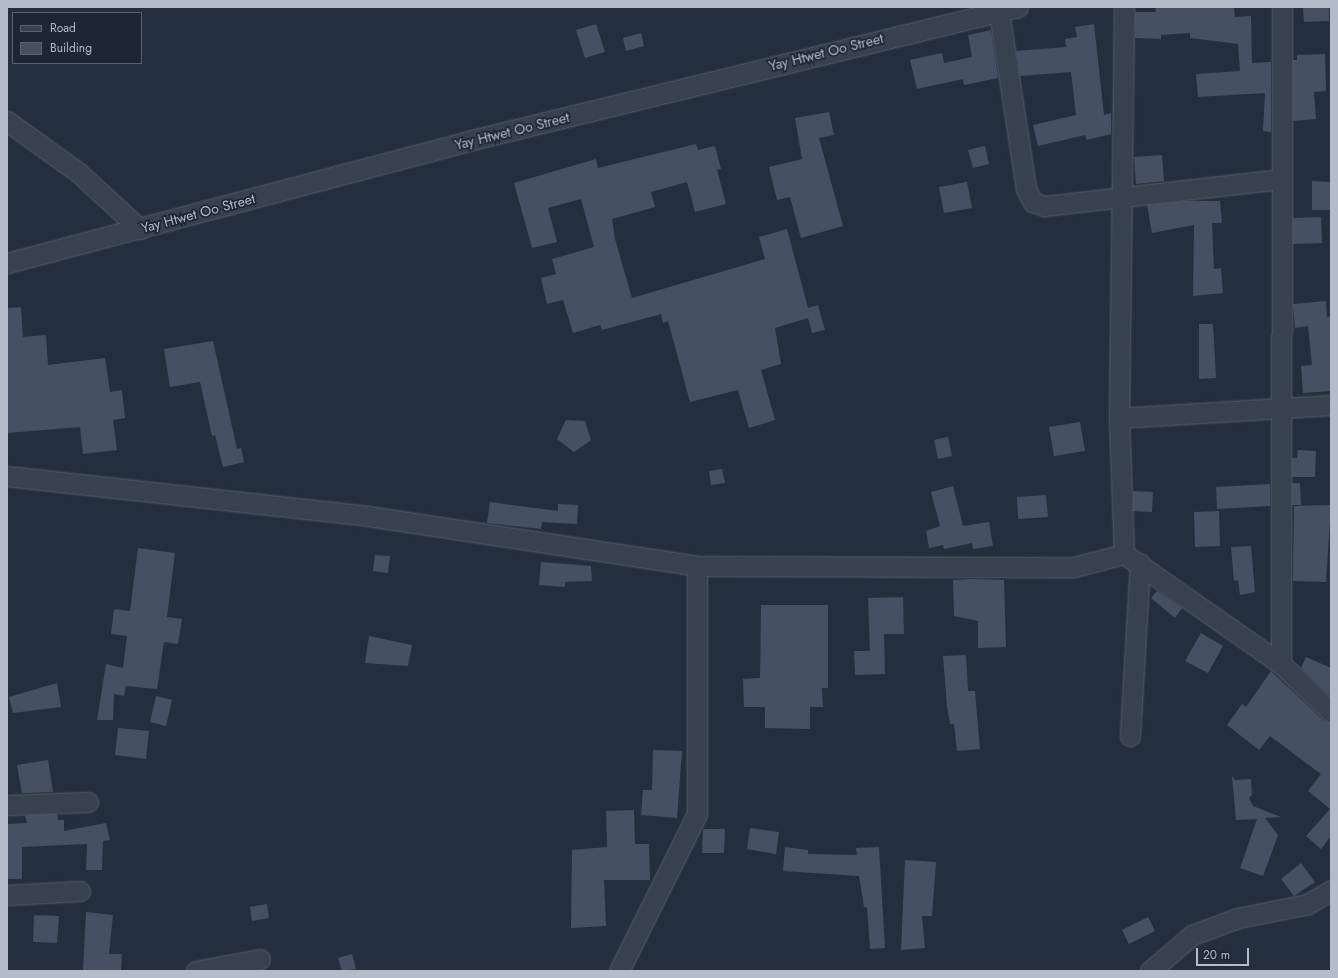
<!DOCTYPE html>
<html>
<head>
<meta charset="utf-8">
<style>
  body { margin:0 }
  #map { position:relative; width:1338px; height:978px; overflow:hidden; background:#242f3e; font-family:Jost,sans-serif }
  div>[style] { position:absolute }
  .building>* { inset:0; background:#455162 }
  .roads { filter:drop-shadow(0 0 1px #565f6c) drop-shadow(0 0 1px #565f6c) }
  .minor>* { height:19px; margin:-9.5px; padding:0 9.5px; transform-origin:9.5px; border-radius:9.5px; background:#38414e }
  span { translate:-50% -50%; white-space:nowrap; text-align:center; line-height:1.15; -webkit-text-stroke:3.5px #1d2633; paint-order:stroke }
  .street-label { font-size:14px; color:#b4bcc9 }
  .frame { position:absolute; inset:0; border:8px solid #b4bcc9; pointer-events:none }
  .legend { position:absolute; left:12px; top:12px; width:130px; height:52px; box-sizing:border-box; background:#1d2633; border:1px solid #59626f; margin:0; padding:5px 7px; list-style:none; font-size:12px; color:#b4bcc9 }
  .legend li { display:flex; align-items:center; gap:8px; height:20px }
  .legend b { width:20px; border:1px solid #59626f }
  .scale { position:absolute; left:1196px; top:948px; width:53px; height:18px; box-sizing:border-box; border:2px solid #b4bcc9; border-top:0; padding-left:5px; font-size:12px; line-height:14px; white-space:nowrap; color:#b4bcc9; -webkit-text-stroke:3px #1d2633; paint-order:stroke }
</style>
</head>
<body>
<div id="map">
  <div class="building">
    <i style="clip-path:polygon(1155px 7px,1234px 7px,1235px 17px,1251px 16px,1252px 63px,1271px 62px,1271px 132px,1263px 131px,1265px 93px,1198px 97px,1196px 74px,1240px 71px,1238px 44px,1190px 38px,1190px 33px,1161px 35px,1161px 39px,1135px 38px,1135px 12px,1156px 12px)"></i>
    <i style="clip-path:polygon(1303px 7px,1329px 7px,1329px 21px,1304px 22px)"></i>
    <i style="clip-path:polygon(596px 24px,605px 52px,585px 58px,576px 30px)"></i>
    <i style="clip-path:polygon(1094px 24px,1104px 115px,1111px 113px,1111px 134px,1087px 140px,1085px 135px,1038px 146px,1033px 125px,1076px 115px,1071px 72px,1020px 76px,1016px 51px,1066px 47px,1065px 39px,1077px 37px,1075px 27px)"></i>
    <i style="clip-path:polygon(991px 30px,998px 78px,964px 85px,963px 79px,917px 89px,910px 60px,942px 53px,944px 63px,972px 57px,968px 35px)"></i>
    <i style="clip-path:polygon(641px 33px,644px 46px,626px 51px,623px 38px)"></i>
    <i style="clip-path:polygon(1325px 54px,1326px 91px,1314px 92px,1316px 119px,1293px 121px,1293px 60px,1297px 60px,1297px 55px)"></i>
    <i style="clip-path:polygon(829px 112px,834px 135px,819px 138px,843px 226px,801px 238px,790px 197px,777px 200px,769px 167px,802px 159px,795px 118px)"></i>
    <i style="clip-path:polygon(696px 144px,698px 150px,715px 146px,721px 169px,717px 170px,726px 204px,695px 212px,687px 182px,651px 192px,655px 207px,612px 219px,615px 239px,632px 298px,765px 259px,759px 237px,787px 229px,808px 308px,818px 305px,825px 330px,812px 333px,808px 318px,775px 328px,781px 364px,761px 370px,775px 420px,749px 428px,738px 390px,690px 402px,668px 321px,663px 323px,661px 314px,602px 330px,600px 325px,573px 333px,563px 300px,547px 304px,541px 278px,556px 274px,552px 259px,594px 247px,581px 199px,548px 208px,557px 242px,532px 248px,514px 183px,596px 159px,598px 168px)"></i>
    <i style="clip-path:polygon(985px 146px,989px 164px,973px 168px,968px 150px)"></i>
    <i style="clip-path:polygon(1162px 155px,1164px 181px,1136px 184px,1134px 157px)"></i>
    <i style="clip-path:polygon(1312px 181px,1331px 182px,1331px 210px,1312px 210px)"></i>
    <i style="clip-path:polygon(967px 182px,972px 208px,944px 213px,939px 187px)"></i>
    <i style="clip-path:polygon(1187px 201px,1220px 201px,1222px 223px,1212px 223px,1214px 269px,1221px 268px,1223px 293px,1193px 296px,1194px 225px,1152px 233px,1147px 205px)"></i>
    <i style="clip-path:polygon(1321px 217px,1322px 243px,1293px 244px,1293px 218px)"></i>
    <i style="clip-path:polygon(1326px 301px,1327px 317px,1331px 316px,1331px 391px,1303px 393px,1301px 366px,1312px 365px,1308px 326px,1295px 328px,1293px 304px)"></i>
    <i style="clip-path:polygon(21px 307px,23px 337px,46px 335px,48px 365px,105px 358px,110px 392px,122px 390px,125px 418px,113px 420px,117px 450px,83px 454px,80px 427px,7px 433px,7px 308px)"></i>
    <i style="clip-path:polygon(1199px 324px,1213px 324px,1216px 378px,1199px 379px)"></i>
    <i style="clip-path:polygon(213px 341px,237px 449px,241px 448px,244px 462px,223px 467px,215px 435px,212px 436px,200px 382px,170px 387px,164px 349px)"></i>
    <i style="clip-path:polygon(566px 420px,585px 421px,591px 440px,574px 452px,557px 439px)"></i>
    <i style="clip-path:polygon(1080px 422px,1085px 451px,1054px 456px,1049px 427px)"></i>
    <i style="clip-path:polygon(948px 437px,952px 456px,938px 459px,934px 440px)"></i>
    <i style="clip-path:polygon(1298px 450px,1316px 451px,1315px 477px,1292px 477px,1292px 458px,1297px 458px)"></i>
    <i style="clip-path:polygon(722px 469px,725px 483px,711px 485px,709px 471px)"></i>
    <i style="clip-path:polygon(1292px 483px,1300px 483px,1301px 505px,1292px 505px)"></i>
    <i style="clip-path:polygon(1270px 484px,1270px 506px,1217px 509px,1216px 487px)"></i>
    <i style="clip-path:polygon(953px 486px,963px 526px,989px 522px,993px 546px,973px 549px,972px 543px,944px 549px,943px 545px,929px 548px,926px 531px,940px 526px,931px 492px)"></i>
    <i style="clip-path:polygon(1133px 491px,1153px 492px,1152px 512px,1133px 511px)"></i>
    <i style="clip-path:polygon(1046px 495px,1048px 517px,1018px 519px,1017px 497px)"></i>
    <i style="clip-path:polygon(490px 502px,558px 511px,558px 504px,578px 505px,577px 524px,542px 522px,541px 529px,487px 523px)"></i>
    <i style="clip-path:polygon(1331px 505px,1326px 582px,1293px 581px,1294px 506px)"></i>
    <i style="clip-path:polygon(1219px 511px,1220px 546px,1195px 547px,1194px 512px)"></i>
    <i style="clip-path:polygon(1251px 546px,1255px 592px,1240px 595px,1238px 580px,1234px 581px,1231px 547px)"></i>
    <i style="clip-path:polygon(138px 548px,175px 553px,167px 617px,182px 619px,178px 644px,164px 642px,157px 689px,126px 686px,124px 696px,114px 694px,113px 720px,97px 720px,106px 664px,123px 668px,127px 636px,111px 634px,114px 609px,130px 611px)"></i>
    <i style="clip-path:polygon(375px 555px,390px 556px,388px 573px,373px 571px)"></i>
    <i style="clip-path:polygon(541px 562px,591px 566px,592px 581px,565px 582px,565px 587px,539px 585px)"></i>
    <i style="clip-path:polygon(973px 579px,1004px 580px,1006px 647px,978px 648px,978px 621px,954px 616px,953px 580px)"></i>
    <i style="clip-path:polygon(1157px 591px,1182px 608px,1175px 618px,1151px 598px)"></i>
    <i style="clip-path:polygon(903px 597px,904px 634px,884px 634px,885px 674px,855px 675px,854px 651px,870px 651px,868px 598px)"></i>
    <i style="clip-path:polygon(761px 605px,828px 605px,828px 688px,822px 688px,823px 707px,810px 707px,810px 729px,765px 728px,765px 707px,744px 707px,743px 679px,760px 678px)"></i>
    <i style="clip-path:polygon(1201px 633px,1223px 646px,1208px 673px,1185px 661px)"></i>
    <i style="clip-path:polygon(369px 636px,412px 645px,408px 666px,365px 663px)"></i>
    <i style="clip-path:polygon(966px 655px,968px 691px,975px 691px,980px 749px,957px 751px,954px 724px,950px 724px,947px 706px,943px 656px)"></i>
    <i style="clip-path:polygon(1306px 657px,1331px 668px,1331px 697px,1301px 668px)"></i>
    <i style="clip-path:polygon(1271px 671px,1323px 720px,1331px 723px,1331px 836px,1321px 849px,1306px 836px,1330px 809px,1308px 791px,1321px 774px,1270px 736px,1259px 750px,1227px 725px,1242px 704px,1246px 707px)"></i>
    <i style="clip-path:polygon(57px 683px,61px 707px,13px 713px,9px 697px)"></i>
    <i style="clip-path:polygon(156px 696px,172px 700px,166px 726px,150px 722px)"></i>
    <i style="clip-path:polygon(118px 728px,149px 731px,146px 759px,115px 755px)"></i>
    <i style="clip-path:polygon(653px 750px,682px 751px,677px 818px,641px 815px,643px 790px,652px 790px)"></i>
    <i style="clip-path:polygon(48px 760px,53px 792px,22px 793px,17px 765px)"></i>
    <i style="clip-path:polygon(1232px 776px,1235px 780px,1251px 779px,1252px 795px,1249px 798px,1253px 806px,1281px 817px,1265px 818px,1278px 835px,1263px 876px,1240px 868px,1257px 819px,1236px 820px)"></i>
    <i style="clip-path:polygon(634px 810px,635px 844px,649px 844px,650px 880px,604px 880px,606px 926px,571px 928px,572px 850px,607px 847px,606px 811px)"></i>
    <i style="clip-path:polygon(57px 814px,58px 820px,64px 820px,64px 831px,106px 823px,110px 840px,103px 841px,102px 870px,86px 870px,87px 844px,22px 847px,22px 879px,7px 879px,7px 824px,27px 823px,25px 815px)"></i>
    <i style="clip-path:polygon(750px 828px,779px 832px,776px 854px,747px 849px)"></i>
    <i style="clip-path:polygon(703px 829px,725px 829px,724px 853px,702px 853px)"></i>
    <i style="clip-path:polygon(785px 847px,808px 850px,808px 854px,857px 855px,856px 848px,879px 847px,885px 948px,870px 949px,867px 907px,864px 907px,859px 876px,783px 871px)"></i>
    <i style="clip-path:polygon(905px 860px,936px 862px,932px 916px,922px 916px,925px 948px,901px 950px)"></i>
    <i style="clip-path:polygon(1301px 863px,1315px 882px,1294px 896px,1281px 879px)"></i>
    <i style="clip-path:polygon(267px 904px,269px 918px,252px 921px,250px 907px)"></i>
    <i style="clip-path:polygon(86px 912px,113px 915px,109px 954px,122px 954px,121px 971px,83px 971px)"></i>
    <i style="clip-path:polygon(34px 915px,59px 916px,57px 943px,33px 942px)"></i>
    <i style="clip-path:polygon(1148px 917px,1155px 931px,1129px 944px,1122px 930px)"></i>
    <i style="clip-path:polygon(352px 954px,356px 969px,342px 971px,338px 958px)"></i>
  </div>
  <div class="roads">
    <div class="minor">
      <i style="left:1124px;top:7px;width:411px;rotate:90.7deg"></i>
      <i style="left:1119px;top:418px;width:136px;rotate:87.9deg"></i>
      <i style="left:999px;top:12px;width:179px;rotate:81.3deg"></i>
      <i style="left:1026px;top:189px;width:15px;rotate:62deg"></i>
      <i style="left:1033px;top:202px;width:12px;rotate:20deg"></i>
      <i style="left:1044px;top:206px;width:239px;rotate:-6.5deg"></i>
      <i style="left:7px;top:121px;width:89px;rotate:35.8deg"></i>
      <i style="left:79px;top:173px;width:83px;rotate:42.6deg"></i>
      <i style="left:7px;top:263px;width:481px;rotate:-14.8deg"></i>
      <i style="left:472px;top:140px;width:562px;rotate:-13.69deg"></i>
      <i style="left:1119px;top:418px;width:212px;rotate:-3.5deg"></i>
      <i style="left:7px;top:476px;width:363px;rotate:6.3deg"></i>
      <i style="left:368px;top:516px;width:333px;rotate:8.6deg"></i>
      <i style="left:697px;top:566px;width:377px;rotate:0.2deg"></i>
      <i style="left:1074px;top:567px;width:52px;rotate:-14.6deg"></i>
      <i style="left:1124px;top:554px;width:192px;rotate:35deg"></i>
      <i style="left:1281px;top:664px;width:69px;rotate:43.8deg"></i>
      <i style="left:1281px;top:664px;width:657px;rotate:-89.91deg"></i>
      <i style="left:1130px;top:736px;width:173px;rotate:-86.7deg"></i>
      <i style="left:7px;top:805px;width:81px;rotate:-2.1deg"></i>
      <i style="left:7px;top:895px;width:73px;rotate:-3.1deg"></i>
      <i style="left:196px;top:971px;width:65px;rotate:-10.6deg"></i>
      <i style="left:619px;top:971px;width:175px;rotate:-63.6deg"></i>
      <i style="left:697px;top:814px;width:248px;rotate:-90deg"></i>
      <i style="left:1150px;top:971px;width:55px;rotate:-40.6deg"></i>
      <i style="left:1192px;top:935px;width:49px;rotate:-20.3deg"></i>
      <i style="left:1238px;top:918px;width:71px;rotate:-11.3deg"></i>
      <i style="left:1308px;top:904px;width:27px;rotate:-31deg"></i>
    </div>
  </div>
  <div class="street-label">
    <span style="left:826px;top:52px;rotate:-14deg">Yay Htwet Oo Street</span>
    <span style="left:512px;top:131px;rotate:-14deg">Yay Htwet Oo Street</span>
    <span style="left:198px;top:213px;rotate:-15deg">Yay Htwet Oo Street</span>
  </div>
  <div class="frame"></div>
  <ul class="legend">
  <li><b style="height:5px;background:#38414e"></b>Road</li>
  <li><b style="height:11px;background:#455162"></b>Building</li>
  </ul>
  <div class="scale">20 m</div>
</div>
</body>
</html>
